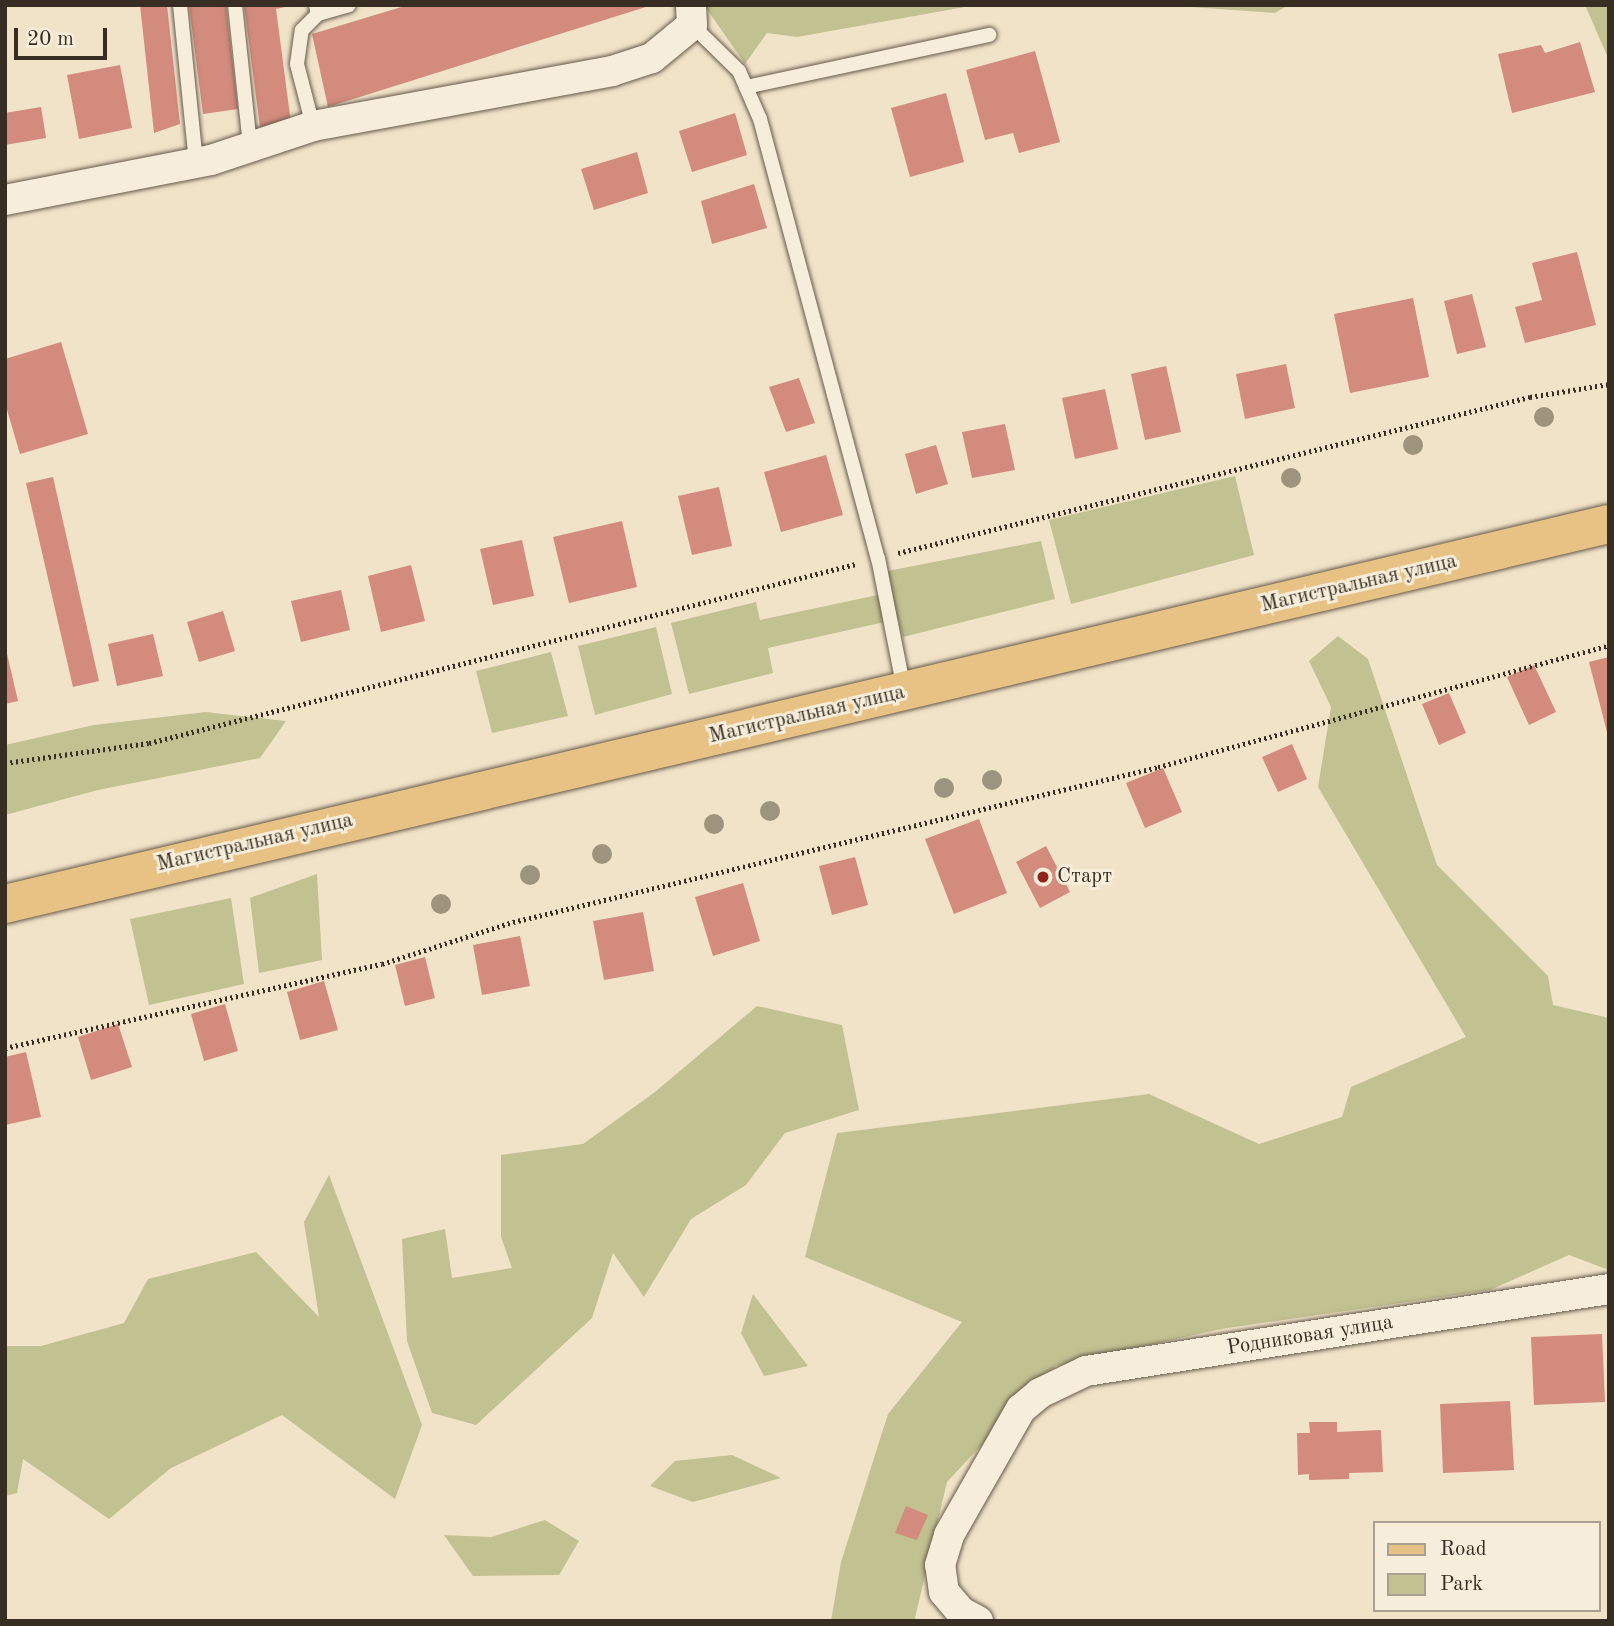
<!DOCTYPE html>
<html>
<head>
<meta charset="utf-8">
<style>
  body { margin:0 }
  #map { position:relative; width:1614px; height:1626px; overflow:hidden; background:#f1e3c8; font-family:"Old Standard TT",serif }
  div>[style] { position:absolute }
  .green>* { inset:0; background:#c2c191 }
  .building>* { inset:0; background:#d28b7c }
  .path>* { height:4.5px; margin-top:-2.25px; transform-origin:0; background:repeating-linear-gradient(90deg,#372d22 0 2px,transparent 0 5.5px) }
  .roads { filter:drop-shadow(0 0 2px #665a4c) drop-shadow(0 0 2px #665a4c) }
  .service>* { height:14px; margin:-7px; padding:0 7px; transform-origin:7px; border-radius:7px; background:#f6eddb }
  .minor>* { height:30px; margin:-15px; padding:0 15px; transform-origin:15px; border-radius:15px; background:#f6eddb }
  .primary>* { height:38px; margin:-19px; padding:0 19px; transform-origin:19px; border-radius:19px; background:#e8c284 }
  .trees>* { width:20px; height:20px; margin:-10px; border-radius:50%; background:#9e937c }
  .dots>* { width:19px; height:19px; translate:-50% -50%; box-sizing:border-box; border:4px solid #f6eddb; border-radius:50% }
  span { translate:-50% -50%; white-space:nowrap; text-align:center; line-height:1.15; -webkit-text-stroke:6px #f6eddb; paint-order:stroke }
  .street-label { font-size:21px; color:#372d22 }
  .poi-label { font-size:21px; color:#372d22 }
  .left { translate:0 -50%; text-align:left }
  .frame { position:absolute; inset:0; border:7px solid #372d22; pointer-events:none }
  .legend { position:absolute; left:1373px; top:1521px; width:228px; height:91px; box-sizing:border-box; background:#f6eddb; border:2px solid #aaa091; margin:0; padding:9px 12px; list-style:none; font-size:21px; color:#372d22 }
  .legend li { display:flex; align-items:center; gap:14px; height:35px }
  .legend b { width:35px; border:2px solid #aaa091 }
  .scale { position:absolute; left:14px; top:28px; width:93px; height:32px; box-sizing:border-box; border:4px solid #372d22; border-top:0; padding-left:9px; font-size:21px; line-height:24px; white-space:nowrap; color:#372d22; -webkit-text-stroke:5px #f6eddb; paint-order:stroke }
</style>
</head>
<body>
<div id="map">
  <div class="green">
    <i style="clip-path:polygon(704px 5px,976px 5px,797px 37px,767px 33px,745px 64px)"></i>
    <i style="clip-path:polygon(1162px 5px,1289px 5px,1275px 13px)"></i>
    <i style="clip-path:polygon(1585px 5px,1609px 5px,1609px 60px)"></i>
    <i style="clip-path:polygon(1235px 476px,1254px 555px,1071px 604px,1049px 520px)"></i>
    <i style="clip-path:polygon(1041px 541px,1055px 599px,903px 637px,898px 619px,768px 648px,773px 673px,689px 694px,671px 623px,756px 602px,760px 620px,892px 592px,888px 571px)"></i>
    <i style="clip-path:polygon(656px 627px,672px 694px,595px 715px,578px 646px)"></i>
    <i style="clip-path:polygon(1338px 636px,1368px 659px,1437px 865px,1548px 976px,1553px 1005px,1609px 1018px,1609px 1270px,1569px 1255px,1490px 1290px,1221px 1329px,1055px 1366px,947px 1482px,915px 1618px,921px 1621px,831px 1621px,841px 1562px,888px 1414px,962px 1322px,805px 1257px,837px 1133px,1149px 1094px,1259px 1144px,1342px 1117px,1351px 1087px,1466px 1037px,1318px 787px,1331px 707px,1309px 661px)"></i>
    <i style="clip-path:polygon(551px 652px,568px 716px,492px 733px,476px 671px)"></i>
    <i style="clip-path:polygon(206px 712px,286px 721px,260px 758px,98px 790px,5px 815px,5px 745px,94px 725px)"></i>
    <i style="clip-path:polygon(317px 874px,322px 960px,259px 973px,250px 898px)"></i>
    <i style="clip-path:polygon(231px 898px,244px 984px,149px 1005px,130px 919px)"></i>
    <i style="clip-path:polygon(757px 1006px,842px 1025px,859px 1110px,785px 1133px,746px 1185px,691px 1219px,644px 1297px,613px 1253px,592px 1318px,476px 1425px,432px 1413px,407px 1341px,402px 1239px,445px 1229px,452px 1278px,512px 1268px,501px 1237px,501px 1155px,583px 1144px,655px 1092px)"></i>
    <i style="clip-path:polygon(329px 1175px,422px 1425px,395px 1499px,282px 1415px,171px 1468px,109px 1519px,23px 1459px,17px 1493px,5px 1496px,5px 1346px,41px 1346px,124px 1323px,148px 1279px,256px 1252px,319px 1317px,304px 1222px)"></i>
    <i style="clip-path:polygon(753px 1294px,782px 1332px,808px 1366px,764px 1376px,741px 1333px)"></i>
    <i style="clip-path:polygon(732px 1455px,781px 1478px,693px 1502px,650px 1486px,675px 1461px)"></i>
    <i style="clip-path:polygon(545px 1520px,579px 1541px,559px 1575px,473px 1576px,444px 1535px,491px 1537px)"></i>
  </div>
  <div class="building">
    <i style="clip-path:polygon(140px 5px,167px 5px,180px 124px,154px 133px)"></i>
    <i style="clip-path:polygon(189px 5px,226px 5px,238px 109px,203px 114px)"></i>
    <i style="clip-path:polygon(244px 5px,294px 5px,276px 9px,291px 123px,260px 127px)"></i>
    <i style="clip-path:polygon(408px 5px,649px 5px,649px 6px,328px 107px,312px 34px)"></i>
    <i style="clip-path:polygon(1580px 42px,1595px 92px,1512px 113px,1498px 54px,1541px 45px,1545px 53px)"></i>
    <i style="clip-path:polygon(1035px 51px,1060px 142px,1019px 153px,1013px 133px,985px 140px,966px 70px)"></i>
    <i style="clip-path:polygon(120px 65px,132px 128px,79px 139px,67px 75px)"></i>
    <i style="clip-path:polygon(946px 93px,964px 162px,910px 177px,891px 108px)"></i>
    <i style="clip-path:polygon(41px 107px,46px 138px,5px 145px,5px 113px)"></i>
    <i style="clip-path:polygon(735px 113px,747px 155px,692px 172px,679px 131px)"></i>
    <i style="clip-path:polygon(637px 152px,648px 193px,594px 210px,581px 169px)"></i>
    <i style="clip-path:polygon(754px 184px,767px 228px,712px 244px,701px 201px)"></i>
    <i style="clip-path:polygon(1577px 252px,1596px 325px,1525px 343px,1515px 307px,1542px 300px,1532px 263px)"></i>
    <i style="clip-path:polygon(1472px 294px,1486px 347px,1457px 354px,1444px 301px)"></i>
    <i style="clip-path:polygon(1413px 298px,1429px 377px,1350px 393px,1334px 314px)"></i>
    <i style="clip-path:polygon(61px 342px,88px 434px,20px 454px,5px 403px,5px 359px)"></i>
    <i style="clip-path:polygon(1286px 364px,1295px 408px,1245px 419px,1236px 374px)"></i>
    <i style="clip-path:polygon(1166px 366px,1181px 432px,1145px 440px,1131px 374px)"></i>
    <i style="clip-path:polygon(799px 378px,815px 423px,786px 432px,769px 387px)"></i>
    <i style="clip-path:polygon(1105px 389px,1118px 449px,1075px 459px,1062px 398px)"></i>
    <i style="clip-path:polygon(1005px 424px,1015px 470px,972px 478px,962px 432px)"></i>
    <i style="clip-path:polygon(936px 445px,948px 484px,916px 494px,905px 454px)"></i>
    <i style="clip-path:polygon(826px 455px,843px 515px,781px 532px,764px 472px)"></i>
    <i style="clip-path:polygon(53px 477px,99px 681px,73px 687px,26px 483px)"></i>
    <i style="clip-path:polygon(719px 487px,732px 546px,692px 555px,678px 496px)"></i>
    <i style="clip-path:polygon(622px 521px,637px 587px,569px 603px,553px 537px)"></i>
    <i style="clip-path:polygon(522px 540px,534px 596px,493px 605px,480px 549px)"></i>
    <i style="clip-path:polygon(411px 565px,425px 621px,381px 632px,368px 576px)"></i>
    <i style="clip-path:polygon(341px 590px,350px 630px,301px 642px,291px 601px)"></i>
    <i style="clip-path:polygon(223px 611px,235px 651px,199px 662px,187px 622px)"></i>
    <i style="clip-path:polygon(153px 634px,163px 676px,117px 686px,108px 644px)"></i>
    <i style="clip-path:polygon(5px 645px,18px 701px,5px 704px)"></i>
    <i style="clip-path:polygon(1609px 657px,1609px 736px,1608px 736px,1589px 662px)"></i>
    <i style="clip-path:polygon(1534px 665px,1556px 712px,1529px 725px,1507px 677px)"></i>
    <i style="clip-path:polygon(1449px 693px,1466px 733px,1439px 745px,1422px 704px)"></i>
    <i style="clip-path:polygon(1292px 744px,1307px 779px,1278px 792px,1262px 757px)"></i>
    <i style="clip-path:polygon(1163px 768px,1182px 812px,1145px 828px,1126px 783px)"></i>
    <i style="clip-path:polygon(979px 819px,1007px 893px,954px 914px,925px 839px)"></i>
    <i style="clip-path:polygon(1046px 846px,1070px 892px,1040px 908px,1016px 862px)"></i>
    <i style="clip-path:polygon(855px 857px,868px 905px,832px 915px,819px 866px)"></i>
    <i style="clip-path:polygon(743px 883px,760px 941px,713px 956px,695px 897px)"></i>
    <i style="clip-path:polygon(643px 912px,654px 971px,604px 980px,593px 921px)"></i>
    <i style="clip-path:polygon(520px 936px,530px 986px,482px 995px,473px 945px)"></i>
    <i style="clip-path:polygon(425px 957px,435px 998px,405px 1006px,395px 965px)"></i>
    <i style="clip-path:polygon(324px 981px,338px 1030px,300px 1040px,287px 992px)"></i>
    <i style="clip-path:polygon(225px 1004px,238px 1051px,204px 1061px,191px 1014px)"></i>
    <i style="clip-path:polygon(118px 1024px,132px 1067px,91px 1080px,78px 1037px)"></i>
    <i style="clip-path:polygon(26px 1052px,41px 1117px,5px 1125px,5px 1057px)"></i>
    <i style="clip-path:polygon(1602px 1334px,1605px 1402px,1534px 1405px,1531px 1337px)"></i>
    <i style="clip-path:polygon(1510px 1401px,1514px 1470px,1443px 1473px,1440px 1404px)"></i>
    <i style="clip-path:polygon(1309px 1422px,1337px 1422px,1337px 1432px,1381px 1430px,1383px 1472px,1349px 1473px,1349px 1479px,1309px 1480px,1309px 1474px,1298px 1475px,1297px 1433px,1310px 1433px)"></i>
    <i style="clip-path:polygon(906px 1506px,928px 1515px,917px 1540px,895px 1533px)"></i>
  </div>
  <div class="path">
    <i style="left:898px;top:553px;width:651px;rotate:-13.87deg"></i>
    <i style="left:1530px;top:397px;width:80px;rotate:-9.3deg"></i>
    <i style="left:5px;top:763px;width:145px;rotate:-7.9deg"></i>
    <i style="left:149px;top:743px;width:729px;rotate:-14.21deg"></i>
    <i style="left:5px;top:1048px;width:386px;rotate:-12.6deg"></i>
    <i style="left:382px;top:964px;width:138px;rotate:-17.8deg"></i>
    <i style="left:513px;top:922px;width:663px;rotate:-13.51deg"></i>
    <i style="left:1158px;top:767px;width:467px;rotate:-15.1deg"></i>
  </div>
  <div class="roads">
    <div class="service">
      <i style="left:180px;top:5px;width:159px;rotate:84.2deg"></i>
      <i style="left:235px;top:5px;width:141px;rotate:83.9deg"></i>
      <i style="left:318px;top:14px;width:32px;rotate:-16deg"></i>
      <i style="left:692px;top:25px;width:66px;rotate:44.4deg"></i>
      <i style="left:739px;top:71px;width:52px;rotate:66.4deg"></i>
      <i style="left:760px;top:119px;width:455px;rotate:75deg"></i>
      <i style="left:878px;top:558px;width:134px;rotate:78.8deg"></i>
      <i style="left:746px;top:87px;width:249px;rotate:-12.1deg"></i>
      <i style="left:313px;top:126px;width:64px;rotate:-104.5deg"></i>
      <i style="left:297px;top:64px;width:34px;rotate:-82deg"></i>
      <i style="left:302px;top:30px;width:23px;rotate:-45deg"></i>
      <i style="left:318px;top:14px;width:9px;rotate:-103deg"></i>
    </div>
    <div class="minor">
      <i style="left:5px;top:200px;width:210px;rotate:-11deg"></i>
      <i style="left:211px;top:160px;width:108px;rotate:-18.4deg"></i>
      <i style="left:313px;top:126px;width:304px;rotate:-10.4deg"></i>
      <i style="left:612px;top:71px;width:42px;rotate:-18deg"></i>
      <i style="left:652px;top:58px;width:52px;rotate:-39.5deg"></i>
      <i style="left:692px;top:25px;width:20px;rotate:-93deg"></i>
      <i style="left:978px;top:1621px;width:19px;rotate:-152deg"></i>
      <i style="left:961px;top:1612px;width:26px;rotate:-130deg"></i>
      <i style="left:944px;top:1592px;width:27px;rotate:-98deg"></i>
      <i style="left:940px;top:1565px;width:31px;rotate:-73deg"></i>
      <i style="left:949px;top:1535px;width:145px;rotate:-60.3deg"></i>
      <i style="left:1021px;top:1409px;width:25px;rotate:-40deg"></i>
      <i style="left:1040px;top:1393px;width:51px;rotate:-25.6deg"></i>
      <i style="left:1086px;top:1371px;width:529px;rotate:-8.91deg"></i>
    </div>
    <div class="primary">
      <i style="left:5px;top:904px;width:1648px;rotate:-13.33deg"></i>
    </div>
  </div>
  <div class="trees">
    <i style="left:1544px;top:417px"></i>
    <i style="left:1413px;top:445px"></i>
    <i style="left:1291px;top:478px"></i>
    <i style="left:992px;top:780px"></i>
    <i style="left:944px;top:788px"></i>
    <i style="left:770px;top:811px"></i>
    <i style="left:714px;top:824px"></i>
    <i style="left:602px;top:854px"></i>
    <i style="left:530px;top:875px"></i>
    <i style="left:441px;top:904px"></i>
  </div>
  <div class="dots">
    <i style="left:1043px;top:877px;background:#8f2418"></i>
  </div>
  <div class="street-label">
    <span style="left:1359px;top:584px;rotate:-13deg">Магистральная улица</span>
    <span style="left:807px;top:715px;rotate:-13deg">Магистральная улица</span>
    <span style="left:255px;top:843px;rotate:-13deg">Магистральная улица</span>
    <span style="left:1310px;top:1336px;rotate:-9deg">Родниковая улица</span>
  </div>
  <div class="poi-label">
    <span class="left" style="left:1057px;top:877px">Старт</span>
  </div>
  <div class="frame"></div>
  <ul class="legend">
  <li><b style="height:9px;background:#e8c284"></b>Road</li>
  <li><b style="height:19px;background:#c2c191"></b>Park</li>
  </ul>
  <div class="scale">20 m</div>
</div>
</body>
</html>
